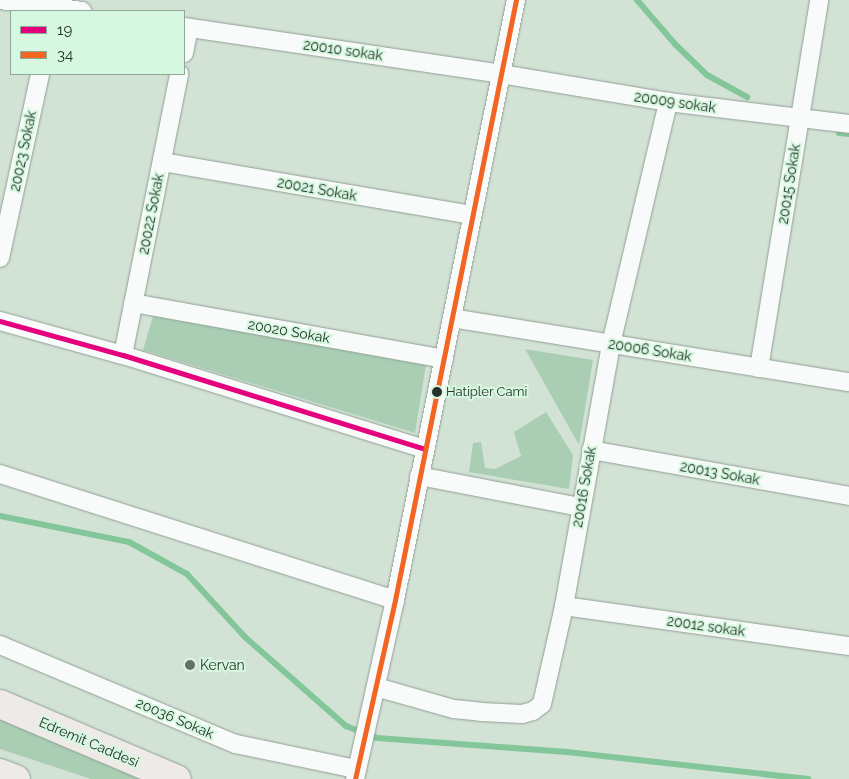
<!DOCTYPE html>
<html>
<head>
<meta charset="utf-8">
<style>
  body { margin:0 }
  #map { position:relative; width:849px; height:779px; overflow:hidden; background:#d2e3d6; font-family:Raleway,sans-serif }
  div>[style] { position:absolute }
  .green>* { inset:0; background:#a9ceb3 }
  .stream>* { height:6px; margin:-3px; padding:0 3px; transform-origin:3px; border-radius:3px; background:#82c699 }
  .roads { filter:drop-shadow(0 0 1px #919e94) drop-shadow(0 0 1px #919e94) }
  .minor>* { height:18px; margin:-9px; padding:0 9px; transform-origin:9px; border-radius:9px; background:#f8fbf9 }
  .trunk>* { height:28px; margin:-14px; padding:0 14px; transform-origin:14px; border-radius:14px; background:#eeeae8 }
  .bus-1>* { height:5px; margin:-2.5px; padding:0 2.5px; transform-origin:2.5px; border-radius:2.5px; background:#e5007d }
  .bus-2>* { height:5px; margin:-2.5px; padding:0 2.5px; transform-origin:2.5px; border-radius:2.5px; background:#f26522 }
  .dots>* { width:14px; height:14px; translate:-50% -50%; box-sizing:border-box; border:2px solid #d7f8e0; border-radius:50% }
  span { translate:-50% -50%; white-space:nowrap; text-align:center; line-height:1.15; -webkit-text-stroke:4px #d7f8e0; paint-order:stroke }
  .bus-label { font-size:13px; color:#263229 }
  .left { translate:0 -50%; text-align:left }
  .street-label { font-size:14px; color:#263229 }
  .poi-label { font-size:14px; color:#263229 }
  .legend { position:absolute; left:10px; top:10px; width:175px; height:65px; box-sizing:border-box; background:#d7f8e0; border:1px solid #90a997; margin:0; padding:6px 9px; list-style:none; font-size:15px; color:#263229 }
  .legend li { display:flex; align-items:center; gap:10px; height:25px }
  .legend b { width:25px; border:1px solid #90a997 }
</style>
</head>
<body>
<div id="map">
  <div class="green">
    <i style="clip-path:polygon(153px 316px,426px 365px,415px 433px,143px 350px)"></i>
    <i style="clip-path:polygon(525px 349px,593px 360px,579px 445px)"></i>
    <i style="clip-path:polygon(546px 412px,573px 455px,569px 489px,469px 472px,473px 443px,481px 442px,485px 468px,495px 469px,521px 456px,514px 432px)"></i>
    <i style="clip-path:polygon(0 718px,156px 779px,91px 779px,0 749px)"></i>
  </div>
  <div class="stream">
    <i style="left:637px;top:0;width:58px;rotate:49.2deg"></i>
    <i style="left:675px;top:44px;width:45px;rotate:44.1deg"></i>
    <i style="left:707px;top:75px;width:46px;rotate:28.8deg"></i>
    <i style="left:839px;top:133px;width:10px;rotate:6deg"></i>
    <i style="left:0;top:516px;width:132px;rotate:11.4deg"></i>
    <i style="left:129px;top:542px;width:66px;rotate:28.9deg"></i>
    <i style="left:187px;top:574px;width:86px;rotate:47.4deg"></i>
    <i style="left:245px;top:637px;width:135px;rotate:41.4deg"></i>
    <i style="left:346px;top:726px;width:33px;rotate:21deg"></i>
    <i style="left:377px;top:738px;width:191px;rotate:4.2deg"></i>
    <i style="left:567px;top:752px;width:243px;rotate:6.4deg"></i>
  </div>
  <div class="roads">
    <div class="minor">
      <i style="left:0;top:0;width:83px;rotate:7.6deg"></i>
      <i style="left:184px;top:27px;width:320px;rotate:8.4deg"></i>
      <i style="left:501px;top:74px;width:169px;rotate:9.5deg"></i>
      <i style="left:668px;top:102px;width:182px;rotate:6.9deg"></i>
      <i style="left:184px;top:53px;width:25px;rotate:-79deg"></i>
      <i style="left:162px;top:162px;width:315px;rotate:9.7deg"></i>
      <i style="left:0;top:258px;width:188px;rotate:-77.7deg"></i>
      <i style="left:133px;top:303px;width:316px;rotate:10.2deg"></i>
      <i style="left:452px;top:318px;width:402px;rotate:9.2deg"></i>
      <i style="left:0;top:321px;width:128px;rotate:15.5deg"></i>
      <i style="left:123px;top:355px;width:316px;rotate:17.3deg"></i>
      <i style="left:123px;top:355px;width:287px;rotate:-78.7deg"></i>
      <i style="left:759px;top:368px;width:373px;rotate:-80.7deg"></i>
      <i style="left:591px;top:450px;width:262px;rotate:10.1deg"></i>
      <i style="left:0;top:474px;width:415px;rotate:17.7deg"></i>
      <i style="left:419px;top:476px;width:164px;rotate:10.9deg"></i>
      <i style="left:564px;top:606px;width:288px;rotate:8deg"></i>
      <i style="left:0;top:645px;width:256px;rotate:22.8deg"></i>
      <i style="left:236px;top:744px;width:123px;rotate:11.8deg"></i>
      <i style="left:376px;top:687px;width:81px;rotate:15.8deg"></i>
      <i style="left:454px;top:709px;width:27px;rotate:6deg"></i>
      <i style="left:481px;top:712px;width:41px;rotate:2.8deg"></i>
      <i style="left:522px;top:714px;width:11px;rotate:-15deg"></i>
      <i style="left:533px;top:711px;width:11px;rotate:-38deg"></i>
      <i style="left:542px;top:704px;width:100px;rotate:-77.3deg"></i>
      <i style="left:564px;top:606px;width:266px;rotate:-79.8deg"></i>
      <i style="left:611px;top:344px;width:249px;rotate:-76.7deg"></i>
      <i style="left:355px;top:779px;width:183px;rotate:-77.4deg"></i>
      <i style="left:395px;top:600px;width:612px;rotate:-78.6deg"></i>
    </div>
    <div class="trunk">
      <i style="left:0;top:704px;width:192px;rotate:23deg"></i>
      <i style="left:0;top:773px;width:17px;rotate:21deg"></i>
    </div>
  </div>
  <div class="bus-1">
    <i style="left:0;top:321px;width:128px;rotate:15.5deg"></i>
    <i style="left:123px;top:355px;width:316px;rotate:17.3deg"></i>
  </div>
  <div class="bus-2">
    <i style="left:355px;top:779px;width:183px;rotate:-77.4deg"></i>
    <i style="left:395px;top:600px;width:612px;rotate:-78.6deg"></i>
  </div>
  <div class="dots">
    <i style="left:437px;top:392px;background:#263229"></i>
    <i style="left:190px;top:665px;background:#627066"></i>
  </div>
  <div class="bus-label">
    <span class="left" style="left:446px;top:392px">Hatipler Cami</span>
  </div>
  <div class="street-label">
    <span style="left:343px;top:50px;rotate:8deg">20010 sokak</span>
    <span style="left:675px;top:102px;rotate:8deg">20009 sokak</span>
    <span style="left:23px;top:151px;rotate:-78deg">20023 Sokak</span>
    <span style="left:789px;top:184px;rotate:-81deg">20015 Sokak</span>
    <span style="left:317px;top:189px;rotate:10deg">20021 Sokak</span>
    <span style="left:151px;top:214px;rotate:-79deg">20022 Sokak</span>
    <span style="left:289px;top:331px;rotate:10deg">20020 Sokak</span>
    <span style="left:650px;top:350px;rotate:9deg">20006 Sokak</span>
    <span style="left:720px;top:473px;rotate:10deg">20013 Sokak</span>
    <span style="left:584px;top:487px;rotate:-80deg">20016 Sokak</span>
    <span style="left:706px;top:626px;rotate:8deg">20012 sokak</span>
    <span style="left:175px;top:718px;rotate:23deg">20036 Sokak</span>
    <span style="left:89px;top:742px;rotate:23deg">Edremit Caddesi</span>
  </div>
  <div class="poi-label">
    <span class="left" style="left:200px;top:665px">Kervan</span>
  </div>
  <ul class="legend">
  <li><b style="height:6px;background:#e5007d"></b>19</li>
  <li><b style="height:6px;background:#f26522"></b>34</li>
  </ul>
</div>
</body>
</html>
